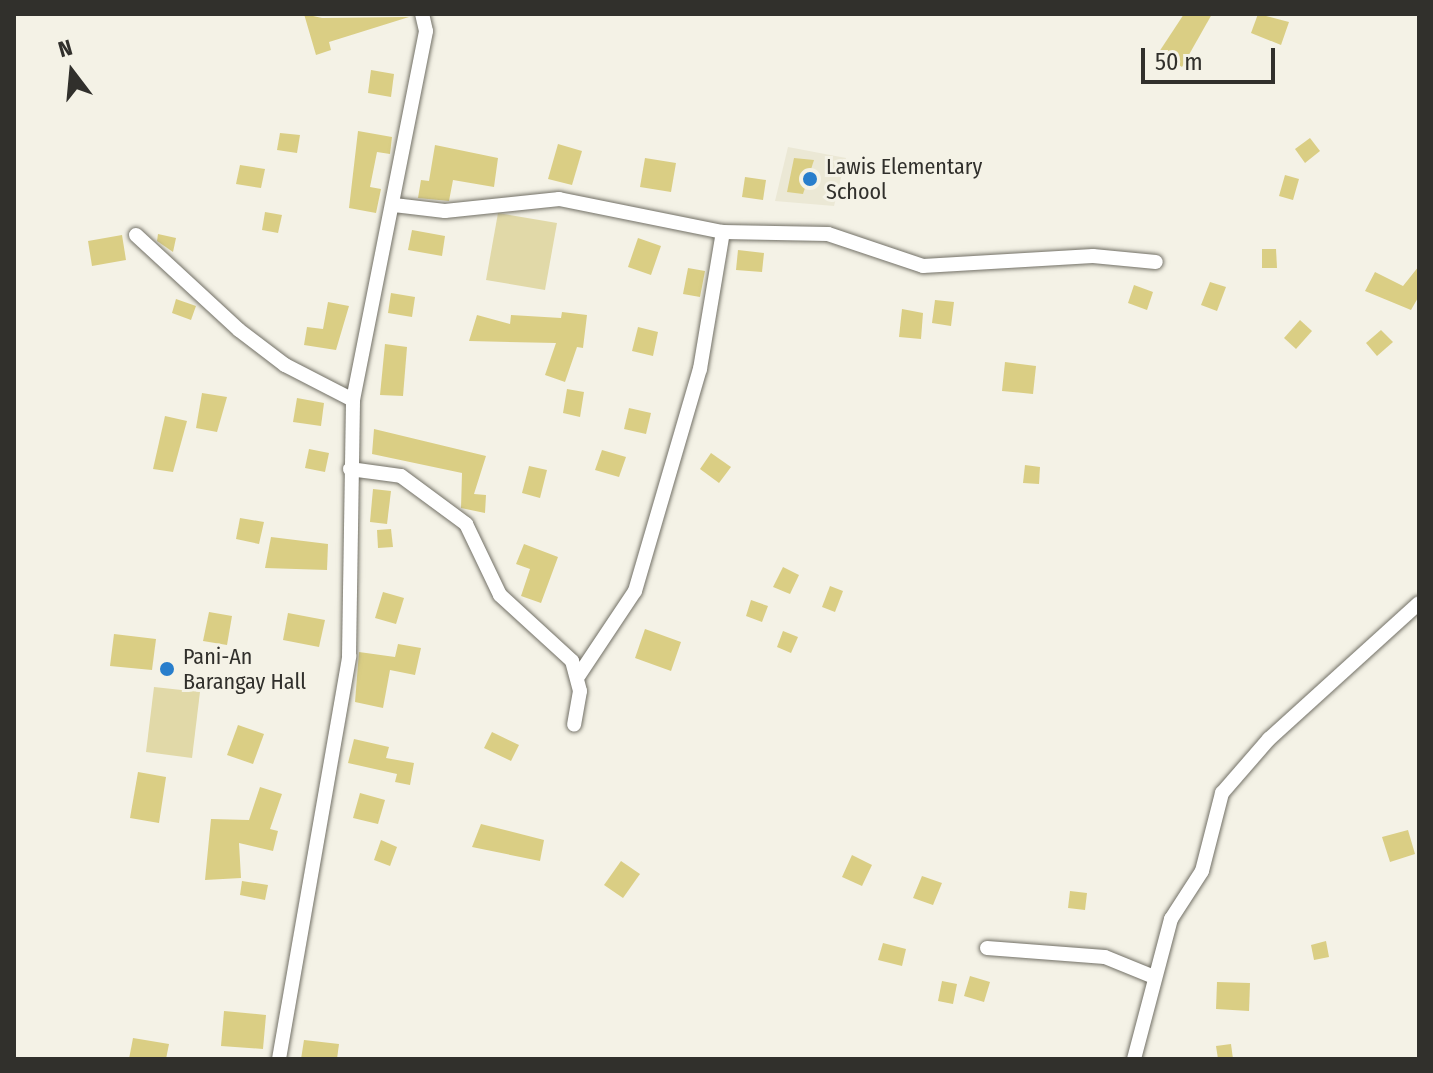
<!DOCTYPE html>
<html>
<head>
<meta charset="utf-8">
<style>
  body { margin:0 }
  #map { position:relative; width:1433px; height:1073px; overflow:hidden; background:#f4f2e6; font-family:"Fira Sans Condensed",sans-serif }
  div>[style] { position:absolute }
  .built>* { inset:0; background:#ebe8d5 }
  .green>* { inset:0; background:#e1d9a8 }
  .building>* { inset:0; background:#dace84 }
  .roads { filter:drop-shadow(0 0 2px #727066) drop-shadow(0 0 2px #727066) }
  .minor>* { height:14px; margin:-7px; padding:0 7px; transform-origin:7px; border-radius:7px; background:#fff }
  .dots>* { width:22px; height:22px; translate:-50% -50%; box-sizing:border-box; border:4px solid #f4f2e6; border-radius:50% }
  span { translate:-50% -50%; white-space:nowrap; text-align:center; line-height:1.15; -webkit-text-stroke:6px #f4f2e6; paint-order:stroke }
  .poi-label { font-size:22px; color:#31302c }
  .left { translate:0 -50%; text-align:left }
  .frame { position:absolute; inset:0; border:16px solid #31302c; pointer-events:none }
  .north { position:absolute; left:32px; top:32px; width:80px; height:80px; -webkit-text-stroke:6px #f4f2e6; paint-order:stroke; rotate:344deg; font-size:22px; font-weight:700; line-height:32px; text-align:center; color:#31302c }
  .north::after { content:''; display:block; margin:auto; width:28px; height:36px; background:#31302c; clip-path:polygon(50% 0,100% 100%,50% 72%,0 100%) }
  .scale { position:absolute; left:1141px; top:48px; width:134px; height:36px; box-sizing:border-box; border:4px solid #31302c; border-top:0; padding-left:10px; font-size:24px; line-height:28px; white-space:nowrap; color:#31302c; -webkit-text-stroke:6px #f4f2e6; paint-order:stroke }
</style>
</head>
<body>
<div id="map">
  <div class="built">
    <i style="clip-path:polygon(788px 147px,846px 158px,834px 206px,775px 201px)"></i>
  </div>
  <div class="green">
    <i style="clip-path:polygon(498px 213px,557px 223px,545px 290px,486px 280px)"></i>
    <i style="clip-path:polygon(154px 687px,200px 692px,192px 758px,146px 752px)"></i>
  </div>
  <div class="building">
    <i style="clip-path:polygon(304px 14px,322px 18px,409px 17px,329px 42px,331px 50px,316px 55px)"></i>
    <i style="clip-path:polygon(1184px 14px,1212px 14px,1182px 67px,1159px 52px)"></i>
    <i style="clip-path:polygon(1258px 14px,1289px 22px,1281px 45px,1251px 33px)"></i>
    <i style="clip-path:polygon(371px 70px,394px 74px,391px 97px,368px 93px)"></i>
    <i style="clip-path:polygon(358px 131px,392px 137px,390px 154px,377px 152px,370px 187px,381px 189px,376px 213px,349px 208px)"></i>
    <i style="clip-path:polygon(280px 133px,300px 135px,297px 153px,277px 150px)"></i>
    <i style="clip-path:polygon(1310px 138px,1320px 151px,1305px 163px,1295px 149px)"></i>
    <i style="clip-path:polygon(558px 144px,582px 151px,572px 185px,548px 179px)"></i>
    <i style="clip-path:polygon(435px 145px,498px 158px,494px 187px,453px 180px,449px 201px,418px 198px,421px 180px,429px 181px)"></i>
    <i style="clip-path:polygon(645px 158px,676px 163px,671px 192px,640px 187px)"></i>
    <i style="clip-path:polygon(794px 158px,814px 160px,803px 194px,787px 192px)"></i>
    <i style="clip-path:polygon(240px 165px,265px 169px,261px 188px,236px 184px)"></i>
    <i style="clip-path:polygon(1285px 175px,1299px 179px,1293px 200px,1279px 196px)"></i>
    <i style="clip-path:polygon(745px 177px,766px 180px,763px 200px,742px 197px)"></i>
    <i style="clip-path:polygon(265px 212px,282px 215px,278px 233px,262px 230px)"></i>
    <i style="clip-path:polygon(412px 230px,445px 236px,442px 256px,408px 250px)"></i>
    <i style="clip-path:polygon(158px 234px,176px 238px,173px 252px,157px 241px)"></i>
    <i style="clip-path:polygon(122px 235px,126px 260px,92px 266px,88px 241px)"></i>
    <i style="clip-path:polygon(638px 238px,661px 246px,651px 275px,628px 267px)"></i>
    <i style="clip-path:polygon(1262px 249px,1276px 249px,1277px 268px,1262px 268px)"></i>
    <i style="clip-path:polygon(738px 250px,764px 253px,762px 272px,736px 270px)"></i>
    <i style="clip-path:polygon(1419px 266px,1419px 296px,1411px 310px,1365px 291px,1375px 272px,1403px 286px)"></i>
    <i style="clip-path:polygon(688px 268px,705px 271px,700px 297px,683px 294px)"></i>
    <i style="clip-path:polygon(1210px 282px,1226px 287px,1217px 311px,1201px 305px)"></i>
    <i style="clip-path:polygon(1134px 285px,1153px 292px,1147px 310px,1128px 303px)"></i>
    <i style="clip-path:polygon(391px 293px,415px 297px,412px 317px,388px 313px)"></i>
    <i style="clip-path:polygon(176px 299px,196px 306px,191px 320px,172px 313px)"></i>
    <i style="clip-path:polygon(935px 300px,954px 302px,951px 326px,932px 323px)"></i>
    <i style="clip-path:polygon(328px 302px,349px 306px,336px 350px,304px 345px,307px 327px,323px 329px)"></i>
    <i style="clip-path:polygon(902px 309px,923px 313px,921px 339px,899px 337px)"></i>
    <i style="clip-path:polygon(562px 312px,587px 315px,583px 348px,577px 347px,565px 382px,545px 375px,556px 343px,469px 341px,477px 315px,510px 324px,511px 315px,561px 318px)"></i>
    <i style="clip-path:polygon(1300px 320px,1312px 331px,1296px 349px,1284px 338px)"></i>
    <i style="clip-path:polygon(638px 327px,658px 332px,653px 356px,632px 351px)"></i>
    <i style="clip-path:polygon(1381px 330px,1393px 342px,1377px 356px,1366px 343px)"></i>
    <i style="clip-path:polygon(385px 344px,407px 347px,403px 396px,380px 395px)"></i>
    <i style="clip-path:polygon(1005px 362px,1036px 366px,1033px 394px,1002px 391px)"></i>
    <i style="clip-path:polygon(567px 389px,584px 392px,580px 417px,563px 413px)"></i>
    <i style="clip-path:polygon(202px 393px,227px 397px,217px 432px,196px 428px)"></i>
    <i style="clip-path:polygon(297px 398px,324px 403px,321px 426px,293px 422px)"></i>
    <i style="clip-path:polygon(629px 408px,651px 413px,646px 434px,624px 429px)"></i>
    <i style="clip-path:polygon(165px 416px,187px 421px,173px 472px,153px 469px)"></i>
    <i style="clip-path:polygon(374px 429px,486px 456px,474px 494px,486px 495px,485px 513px,461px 508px,462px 473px,372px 454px)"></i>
    <i style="clip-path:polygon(309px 449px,329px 453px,325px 472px,305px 468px)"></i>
    <i style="clip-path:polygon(602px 450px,626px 457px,619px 477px,595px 470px)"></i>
    <i style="clip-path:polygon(711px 453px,731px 467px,719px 483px,700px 469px)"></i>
    <i style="clip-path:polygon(1025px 465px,1040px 467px,1039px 484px,1023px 483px)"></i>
    <i style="clip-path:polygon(529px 466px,547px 470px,540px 498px,522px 493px)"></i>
    <i style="clip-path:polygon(373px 489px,391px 491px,387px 524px,370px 522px)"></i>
    <i style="clip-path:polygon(240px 518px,264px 522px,259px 544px,236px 539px)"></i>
    <i style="clip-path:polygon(391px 529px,393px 547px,378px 548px,377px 530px)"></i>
    <i style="clip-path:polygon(271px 537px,328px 544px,327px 570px,265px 568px)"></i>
    <i style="clip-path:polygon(524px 544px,558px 557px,541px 603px,521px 596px,530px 569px,516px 564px)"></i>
    <i style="clip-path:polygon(783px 567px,799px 575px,790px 594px,773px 587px)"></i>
    <i style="clip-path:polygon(830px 586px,843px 591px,835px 612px,822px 607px)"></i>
    <i style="clip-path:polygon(383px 592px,404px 598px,396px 624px,375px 618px)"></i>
    <i style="clip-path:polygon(751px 600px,768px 606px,762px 622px,746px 616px)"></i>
    <i style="clip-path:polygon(209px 612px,232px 616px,227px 645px,203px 641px)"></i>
    <i style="clip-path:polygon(288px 613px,325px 620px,319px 647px,283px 640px)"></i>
    <i style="clip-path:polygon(645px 629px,681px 642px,671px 671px,635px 658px)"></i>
    <i style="clip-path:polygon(783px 631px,798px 637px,791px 653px,777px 647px)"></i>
    <i style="clip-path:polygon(114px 634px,156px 639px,152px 670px,110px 666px)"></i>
    <i style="clip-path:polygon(398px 644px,421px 648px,415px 675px,390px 670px,383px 708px,355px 702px,359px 652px,395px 657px)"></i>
    <i style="clip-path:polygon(238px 725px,264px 734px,253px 764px,227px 755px)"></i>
    <i style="clip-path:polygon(492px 732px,519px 745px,511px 761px,484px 748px)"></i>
    <i style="clip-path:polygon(354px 739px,389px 747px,386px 758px,414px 763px,410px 785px,395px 782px,397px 774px,348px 763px)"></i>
    <i style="clip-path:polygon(138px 772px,166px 777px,159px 823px,130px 818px)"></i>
    <i style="clip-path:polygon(260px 787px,282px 794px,270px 829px,278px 831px,273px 851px,239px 843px,241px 878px,205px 880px,211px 819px,249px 820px)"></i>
    <i style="clip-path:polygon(360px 793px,385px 800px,378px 824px,353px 818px)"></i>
    <i style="clip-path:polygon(481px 824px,544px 840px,540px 861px,472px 847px)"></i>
    <i style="clip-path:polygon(1408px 830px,1415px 854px,1390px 862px,1382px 837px)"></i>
    <i style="clip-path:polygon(381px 840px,397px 847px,390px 866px,374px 860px)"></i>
    <i style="clip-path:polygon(852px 855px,872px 865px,862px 886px,842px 877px)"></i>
    <i style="clip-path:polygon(621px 861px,640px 874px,623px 898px,604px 885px)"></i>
    <i style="clip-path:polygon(922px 876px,942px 883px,933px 905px,913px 898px)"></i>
    <i style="clip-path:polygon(242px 881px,268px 885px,265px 900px,240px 895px)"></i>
    <i style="clip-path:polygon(1070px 891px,1087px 893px,1085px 910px,1068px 908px)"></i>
    <i style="clip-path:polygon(1326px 941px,1329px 957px,1314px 960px,1311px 945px)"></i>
    <i style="clip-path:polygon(883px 943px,906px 949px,902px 966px,878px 960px)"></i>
    <i style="clip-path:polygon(970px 976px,990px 982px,984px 1002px,964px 996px)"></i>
    <i style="clip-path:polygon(942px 981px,957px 984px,953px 1004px,938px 1001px)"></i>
    <i style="clip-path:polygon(1217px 982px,1250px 983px,1249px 1011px,1216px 1009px)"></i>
    <i style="clip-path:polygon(224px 1011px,266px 1015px,263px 1049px,221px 1046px)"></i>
    <i style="clip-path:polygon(133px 1038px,169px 1044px,166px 1059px,129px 1059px)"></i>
    <i style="clip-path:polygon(304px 1040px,339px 1044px,337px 1059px,301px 1059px)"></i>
    <i style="clip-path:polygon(1231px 1044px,1233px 1059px,1218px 1059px,1216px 1046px)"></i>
  </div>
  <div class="roads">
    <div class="minor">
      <i style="left:394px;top:205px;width:51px;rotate:6.7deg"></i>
      <i style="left:445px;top:211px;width:115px;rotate:-6deg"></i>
      <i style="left:559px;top:199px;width:167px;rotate:11.4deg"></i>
      <i style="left:723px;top:232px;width:105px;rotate:1.1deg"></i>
      <i style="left:828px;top:234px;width:100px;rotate:18.6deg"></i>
      <i style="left:923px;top:266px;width:170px;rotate:-3.4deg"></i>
      <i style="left:1093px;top:256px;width:63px;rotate:5.4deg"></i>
      <i style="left:136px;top:235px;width:140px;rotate:42.7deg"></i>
      <i style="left:239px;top:330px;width:58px;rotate:37.3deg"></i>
      <i style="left:285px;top:365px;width:76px;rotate:27.2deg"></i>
      <i style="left:350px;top:469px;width:51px;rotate:7.8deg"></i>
      <i style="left:401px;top:476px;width:81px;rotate:36.4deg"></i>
      <i style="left:466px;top:524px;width:79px;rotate:64.4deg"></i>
      <i style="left:500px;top:595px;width:98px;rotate:42.5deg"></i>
      <i style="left:572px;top:661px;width:31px;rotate:75deg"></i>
      <i style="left:580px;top:691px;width:34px;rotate:100deg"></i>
      <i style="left:579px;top:675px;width:101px;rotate:-56.3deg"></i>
      <i style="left:635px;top:591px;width:231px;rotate:-73.7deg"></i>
      <i style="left:700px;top:369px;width:139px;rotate:-80.5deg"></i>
      <i style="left:987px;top:948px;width:118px;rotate:4.4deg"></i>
      <i style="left:1105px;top:957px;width:53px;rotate:22.2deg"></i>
      <i style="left:279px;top:1059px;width:409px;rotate:-80.1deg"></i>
      <i style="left:349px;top:656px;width:256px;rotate:-89.1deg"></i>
      <i style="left:353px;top:400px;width:376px;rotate:-78.8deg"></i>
      <i style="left:426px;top:31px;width:17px;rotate:-103deg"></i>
      <i style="left:1134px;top:1059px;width:145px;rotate:-75.2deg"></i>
      <i style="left:1171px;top:919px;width:57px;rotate:-57.1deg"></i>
      <i style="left:1202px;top:871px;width:81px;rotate:-75.6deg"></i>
      <i style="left:1222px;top:793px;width:72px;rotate:-49deg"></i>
      <i style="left:1269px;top:739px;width:202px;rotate:-42.2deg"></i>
    </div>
  </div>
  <div class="dots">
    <i style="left:810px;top:179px;background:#287ecc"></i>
    <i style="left:167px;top:669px;background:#287ecc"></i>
  </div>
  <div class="poi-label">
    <span class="left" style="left:826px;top:179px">Lawis Elementary<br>School</span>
    <span class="left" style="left:183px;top:669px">Pani-An<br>Barangay Hall</span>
  </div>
  <div class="frame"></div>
  <div class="north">N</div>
  <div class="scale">50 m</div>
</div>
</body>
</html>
